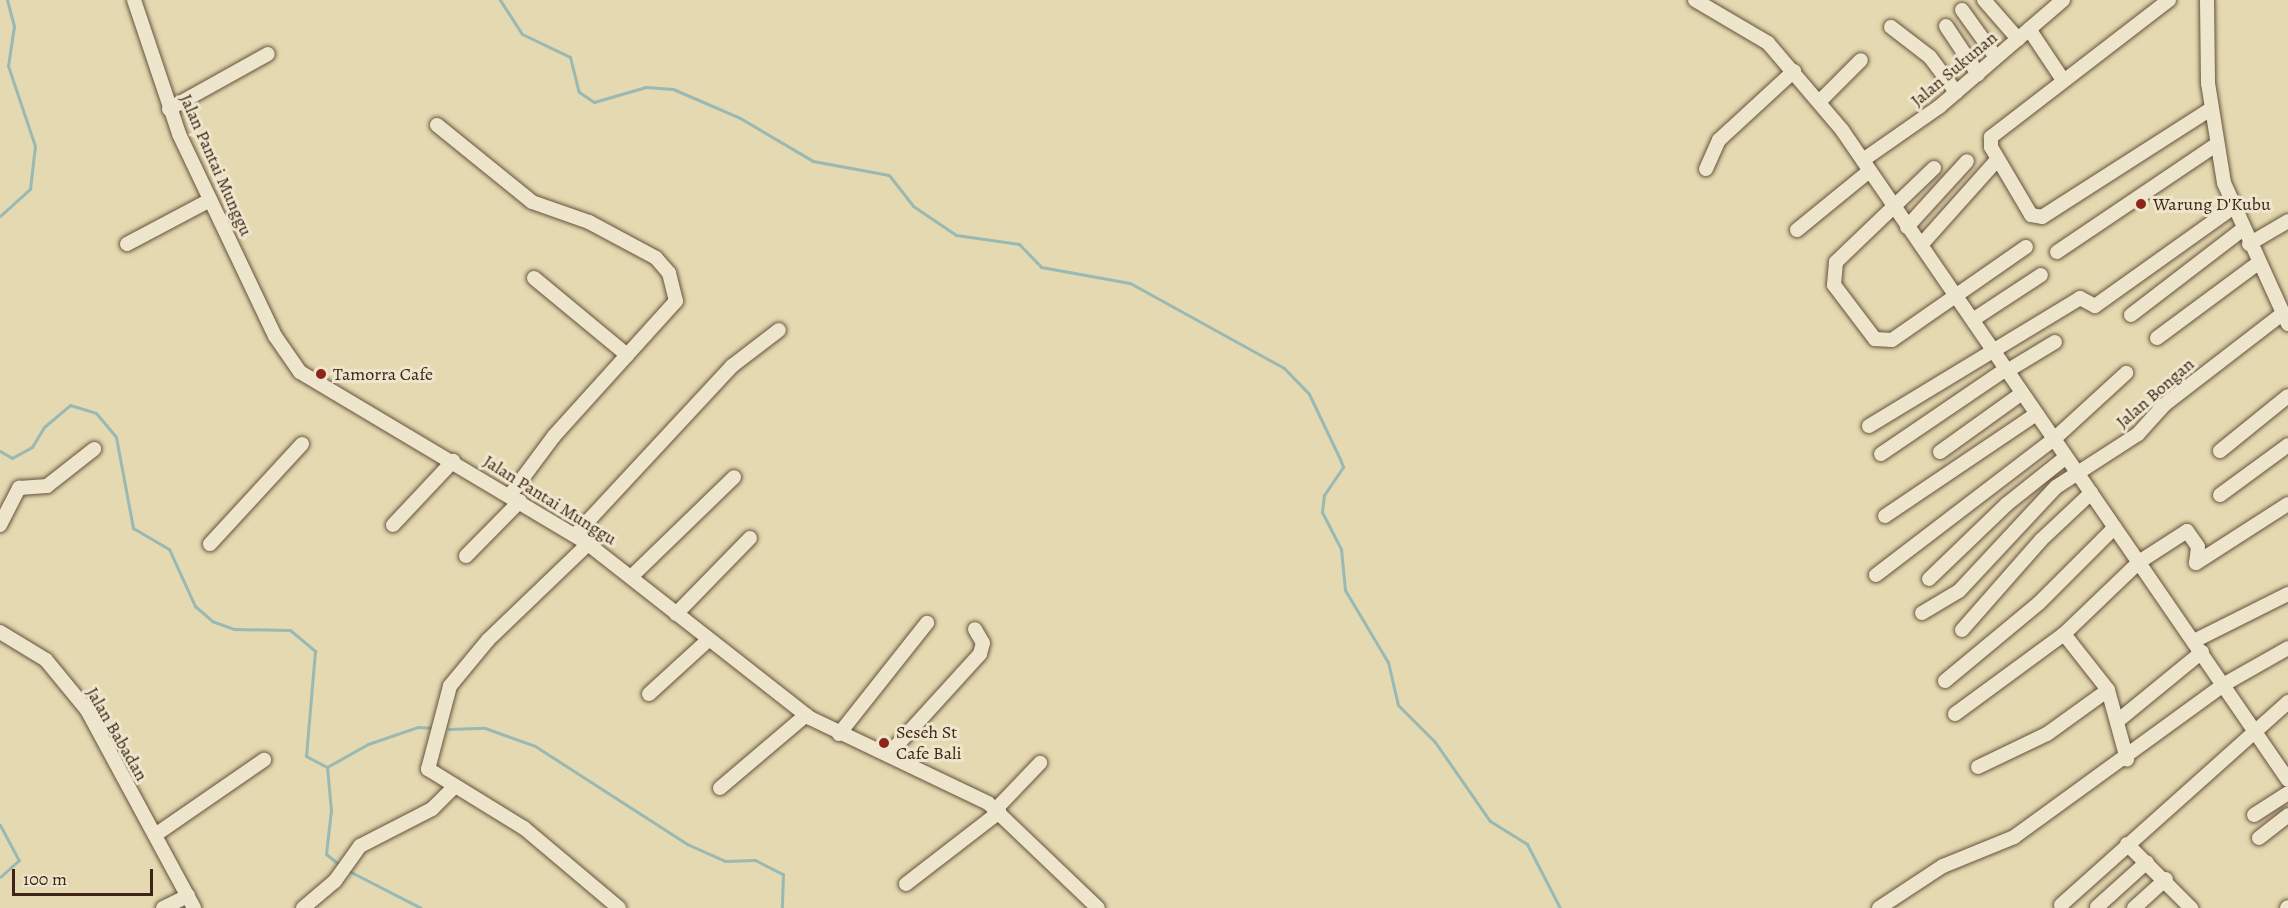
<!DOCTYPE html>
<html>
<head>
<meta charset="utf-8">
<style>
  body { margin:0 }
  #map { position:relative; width:2288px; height:908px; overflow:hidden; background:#e4d9b0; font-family:Alegreya,serif }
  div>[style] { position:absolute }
  .stream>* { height:3px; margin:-1.5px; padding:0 1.5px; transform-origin:1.5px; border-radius:1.5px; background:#98b9b4 }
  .roads { filter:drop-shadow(0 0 2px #67513d) drop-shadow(0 0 2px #67513d) }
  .minor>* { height:14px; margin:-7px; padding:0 7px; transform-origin:7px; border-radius:7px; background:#ede6cc }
  .dots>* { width:16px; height:16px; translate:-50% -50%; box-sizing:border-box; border:3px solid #ede6cc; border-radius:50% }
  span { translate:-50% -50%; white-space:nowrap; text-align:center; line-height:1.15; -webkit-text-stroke:6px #ede6cc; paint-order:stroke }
  .street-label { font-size:18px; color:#3d2417 }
  .poi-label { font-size:18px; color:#3d2417 }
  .left { translate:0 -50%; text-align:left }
  .scale { position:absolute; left:12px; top:869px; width:141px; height:27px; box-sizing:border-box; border:3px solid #3d2417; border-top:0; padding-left:8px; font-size:18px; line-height:21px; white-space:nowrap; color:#3d2417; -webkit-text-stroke:4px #ede6cc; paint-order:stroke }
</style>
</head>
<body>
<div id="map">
  <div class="stream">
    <i style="left:500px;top:0;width:40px;rotate:57.1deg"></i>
    <i style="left:522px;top:34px;width:53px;rotate:25.6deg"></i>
    <i style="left:570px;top:57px;width:36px;rotate:76deg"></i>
    <i style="left:579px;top:92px;width:18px;rotate:34deg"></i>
    <i style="left:594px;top:102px;width:54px;rotate:-16.1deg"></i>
    <i style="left:646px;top:87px;width:27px;rotate:4deg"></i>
    <i style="left:673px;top:89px;width:73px;rotate:23.4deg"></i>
    <i style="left:740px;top:118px;width:85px;rotate:30.5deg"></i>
    <i style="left:813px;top:161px;width:77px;rotate:10.4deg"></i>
    <i style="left:889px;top:175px;width:39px;rotate:52deg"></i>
    <i style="left:913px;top:206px;width:52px;rotate:34deg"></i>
    <i style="left:956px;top:235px;width:64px;rotate:8.1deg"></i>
    <i style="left:1019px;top:244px;width:32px;rotate:46deg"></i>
    <i style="left:1041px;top:267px;width:90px;rotate:10.2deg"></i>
    <i style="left:1130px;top:283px;width:176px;rotate:28.9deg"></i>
    <i style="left:1284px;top:368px;width:36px;rotate:46deg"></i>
    <i style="left:1309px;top:394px;width:72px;rotate:64.5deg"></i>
    <i style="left:1340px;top:459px;width:9px;rotate:69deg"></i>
    <i style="left:1343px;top:467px;width:34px;rotate:124deg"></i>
    <i style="left:1324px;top:495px;width:17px;rotate:97deg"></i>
    <i style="left:1322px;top:512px;width:42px;rotate:62.8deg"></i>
    <i style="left:1341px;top:549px;width:41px;rotate:84.4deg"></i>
    <i style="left:1345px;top:590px;width:84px;rotate:59.2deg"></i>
    <i style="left:1388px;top:662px;width:44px;rotate:76.9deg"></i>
    <i style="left:1398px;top:705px;width:52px;rotate:45deg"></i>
    <i style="left:1435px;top:742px;width:96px;rotate:55.2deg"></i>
    <i style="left:1490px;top:821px;width:44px;rotate:31.9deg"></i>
    <i style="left:1527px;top:844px;width:72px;rotate:62.7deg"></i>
    <i style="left:0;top:216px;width:40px;rotate:-42deg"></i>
    <i style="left:30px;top:189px;width:43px;rotate:-83.4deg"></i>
    <i style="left:35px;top:146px;width:84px;rotate:-108.6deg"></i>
    <i style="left:8px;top:66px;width:40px;rotate:-81.5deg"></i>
    <i style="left:14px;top:26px;width:27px;rotate:-105deg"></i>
    <i style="left:0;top:451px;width:14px;rotate:30deg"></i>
    <i style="left:12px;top:458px;width:23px;rotate:-29deg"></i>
    <i style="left:32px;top:447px;width:23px;rotate:-59deg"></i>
    <i style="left:44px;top:427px;width:34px;rotate:-40deg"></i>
    <i style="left:70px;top:405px;width:27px;rotate:17deg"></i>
    <i style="left:96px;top:413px;width:31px;rotate:50deg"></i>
    <i style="left:116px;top:437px;width:93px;rotate:79.4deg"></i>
    <i style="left:133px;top:528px;width:42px;rotate:30.3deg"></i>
    <i style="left:169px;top:549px;width:63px;rotate:65.5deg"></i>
    <i style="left:195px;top:606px;width:23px;rotate:41deg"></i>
    <i style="left:212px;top:621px;width:23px;rotate:20deg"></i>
    <i style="left:234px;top:629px;width:56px;rotate:1deg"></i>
    <i style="left:290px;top:630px;width:33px;rotate:40deg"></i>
    <i style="left:315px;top:651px;width:105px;rotate:94.9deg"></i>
    <i style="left:306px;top:756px;width:24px;rotate:28deg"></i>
    <i style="left:327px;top:767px;width:47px;rotate:-29.3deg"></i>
    <i style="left:368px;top:744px;width:53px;rotate:-18.8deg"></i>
    <i style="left:418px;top:727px;width:16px;rotate:4deg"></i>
    <i style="left:449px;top:729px;width:36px;rotate:-2deg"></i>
    <i style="left:485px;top:728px;width:53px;rotate:19.8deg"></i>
    <i style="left:535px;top:746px;width:181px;rotate:32.8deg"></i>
    <i style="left:687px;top:844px;width:42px;rotate:24.1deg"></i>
    <i style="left:725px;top:861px;width:30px;rotate:-2deg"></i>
    <i style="left:755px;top:860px;width:31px;rotate:27deg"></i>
    <i style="left:783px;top:874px;width:34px;rotate:92deg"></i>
    <i style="left:327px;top:767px;width:43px;rotate:84.7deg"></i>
    <i style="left:331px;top:810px;width:44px;rotate:96.5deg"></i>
    <i style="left:326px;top:854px;width:19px;rotate:39deg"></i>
    <i style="left:0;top:825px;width:40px;rotate:62deg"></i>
    <i style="left:19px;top:860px;width:25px;rotate:138deg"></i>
    <i style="left:347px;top:870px;width:83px;rotate:27.2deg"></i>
  </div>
  <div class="roads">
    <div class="minor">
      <i style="left:134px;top:0;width:141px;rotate:71.4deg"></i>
      <i style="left:179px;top:134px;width:224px;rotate:64.6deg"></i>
      <i style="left:275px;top:336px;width:44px;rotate:55.2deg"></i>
      <i style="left:300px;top:372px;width:335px;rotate:30.8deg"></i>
      <i style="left:588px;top:544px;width:282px;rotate:38.1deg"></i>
      <i style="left:810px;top:718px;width:197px;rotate:25.5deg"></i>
      <i style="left:988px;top:803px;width:152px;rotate:43.7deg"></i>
      <i style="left:1695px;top:0;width:85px;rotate:30.5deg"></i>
      <i style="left:1768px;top:43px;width:114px;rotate:49.6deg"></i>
      <i style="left:1842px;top:130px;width:788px;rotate:55.54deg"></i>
      <i style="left:1984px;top:0;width:52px;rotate:48.9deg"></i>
      <i style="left:2169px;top:0;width:225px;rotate:142.4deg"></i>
      <i style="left:1991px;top:137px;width:10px;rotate:90deg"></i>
      <i style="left:1991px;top:147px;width:79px;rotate:59.5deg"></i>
      <i style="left:2031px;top:215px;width:11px;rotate:10deg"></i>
      <i style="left:2042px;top:217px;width:201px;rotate:-32.6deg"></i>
      <i style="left:2207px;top:0;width:83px;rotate:89.3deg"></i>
      <i style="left:2208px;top:83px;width:101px;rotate:80.9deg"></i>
      <i style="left:2224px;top:183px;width:155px;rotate:65.6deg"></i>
      <i style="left:1962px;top:10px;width:57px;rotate:54.3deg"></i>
      <i style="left:1946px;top:26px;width:58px;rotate:56.3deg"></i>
      <i style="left:1891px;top:27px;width:49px;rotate:37.6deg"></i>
      <i style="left:1930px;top:57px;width:44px;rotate:53.4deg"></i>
      <i style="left:2029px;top:29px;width:61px;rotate:56.3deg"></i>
      <i style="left:1819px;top:102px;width:59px;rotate:-45deg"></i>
      <i style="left:169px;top:109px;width:113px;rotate:-29.1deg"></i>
      <i style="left:437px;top:125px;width:122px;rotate:39deg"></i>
      <i style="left:532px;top:202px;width:60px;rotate:19.3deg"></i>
      <i style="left:589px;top:222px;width:76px;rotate:28.2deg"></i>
      <i style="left:656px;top:258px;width:20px;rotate:49deg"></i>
      <i style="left:669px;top:273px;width:29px;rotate:76deg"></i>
      <i style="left:676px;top:301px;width:182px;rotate:132.1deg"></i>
      <i style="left:554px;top:436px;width:74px;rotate:126.7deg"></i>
      <i style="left:1863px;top:160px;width:93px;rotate:-34.9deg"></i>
      <i style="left:1939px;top:107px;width:164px;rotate:-40.8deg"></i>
      <i style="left:1934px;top:168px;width:136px;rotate:136.2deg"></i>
      <i style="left:1836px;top:262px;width:23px;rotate:95deg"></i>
      <i style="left:1834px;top:285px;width:68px;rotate:52.8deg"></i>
      <i style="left:1875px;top:339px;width:17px;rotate:3deg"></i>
      <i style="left:1892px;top:340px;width:163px;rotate:-34.8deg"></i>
      <i style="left:1706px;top:169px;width:32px;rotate:-66deg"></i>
      <i style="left:1719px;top:140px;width:102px;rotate:-42.6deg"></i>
      <i style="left:1907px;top:227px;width:89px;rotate:-47.7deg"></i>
      <i style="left:1797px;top:230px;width:90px;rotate:-39.2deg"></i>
      <i style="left:127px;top:244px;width:94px;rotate:-27.9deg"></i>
      <i style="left:2249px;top:244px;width:45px;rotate:-30.5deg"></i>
      <i style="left:1921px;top:245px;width:114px;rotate:-48.2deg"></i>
      <i style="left:2057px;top:252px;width:193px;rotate:-34deg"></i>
      <i style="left:534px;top:278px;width:121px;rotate:39.6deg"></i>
      <i style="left:2131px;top:315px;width:141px;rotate:-37.5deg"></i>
      <i style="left:1974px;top:319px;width:80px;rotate:-33.3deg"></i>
      <i style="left:2157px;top:338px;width:124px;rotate:-36.5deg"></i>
      <i style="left:2007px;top:371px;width:56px;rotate:-31.1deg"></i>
      <i style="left:1869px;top:426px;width:247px;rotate:-31.2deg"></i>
      <i style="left:2080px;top:298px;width:17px;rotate:28deg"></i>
      <i style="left:2095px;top:306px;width:171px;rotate:-35.5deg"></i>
      <i style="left:2220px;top:451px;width:87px;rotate:-39deg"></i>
      <i style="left:1940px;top:452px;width:101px;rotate:-35.7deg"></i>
      <i style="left:1881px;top:454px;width:151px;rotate:-34.2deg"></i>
      <i style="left:2220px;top:495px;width:84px;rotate:-36.3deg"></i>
      <i style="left:1885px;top:516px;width:182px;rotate:-34deg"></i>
      <i style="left:0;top:525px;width:42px;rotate:-62.8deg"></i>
      <i style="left:19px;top:488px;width:28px;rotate:-4deg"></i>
      <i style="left:47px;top:486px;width:60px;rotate:-38.2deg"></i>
      <i style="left:393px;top:525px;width:88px;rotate:-46.8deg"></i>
      <i style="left:575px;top:535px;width:231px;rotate:-47.1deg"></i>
      <i style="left:732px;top:366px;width:59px;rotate:-37.5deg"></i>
      <i style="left:210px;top:544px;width:136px;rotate:-47.4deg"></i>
      <i style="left:588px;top:544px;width:139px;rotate:136.2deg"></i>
      <i style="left:488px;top:640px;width:60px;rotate:129.6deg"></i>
      <i style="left:450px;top:686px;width:86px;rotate:104.8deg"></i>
      <i style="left:428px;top:769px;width:113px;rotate:31.6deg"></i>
      <i style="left:524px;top:828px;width:124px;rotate:40.1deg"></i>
      <i style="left:466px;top:556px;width:77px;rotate:-45.5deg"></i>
      <i style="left:1876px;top:575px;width:224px;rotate:-37.4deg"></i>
      <i style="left:2054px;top:439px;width:98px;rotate:-42.5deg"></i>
      <i style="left:632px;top:576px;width:142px;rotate:-44.1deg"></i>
      <i style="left:1929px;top:579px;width:108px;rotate:-43.9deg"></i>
      <i style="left:2007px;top:504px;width:75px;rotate:-38.5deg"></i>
      <i style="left:1922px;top:613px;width:43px;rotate:-30.7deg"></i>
      <i style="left:1959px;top:591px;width:142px;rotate:-47deg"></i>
      <i style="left:2056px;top:487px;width:98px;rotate:-32.9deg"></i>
      <i style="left:2138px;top:434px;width:39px;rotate:-48deg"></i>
      <i style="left:2164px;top:405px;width:149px;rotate:-37.6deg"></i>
      <i style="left:676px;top:614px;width:106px;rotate:-45.8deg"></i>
      <i style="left:1962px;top:630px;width:120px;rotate:-48.7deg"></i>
      <i style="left:2041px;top:540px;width:69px;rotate:-43.2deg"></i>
      <i style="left:0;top:632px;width:54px;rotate:31.3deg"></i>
      <i style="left:46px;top:660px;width:65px;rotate:50.6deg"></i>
      <i style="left:87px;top:710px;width:225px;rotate:61.6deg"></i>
      <i style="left:2064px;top:634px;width:71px;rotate:51.8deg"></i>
      <i style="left:2108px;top:690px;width:72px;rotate:74.6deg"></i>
      <i style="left:2194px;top:641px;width:105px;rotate:-26.6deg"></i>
      <i style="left:1945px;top:681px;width:122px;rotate:-39.7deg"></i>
      <i style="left:2039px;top:603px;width:107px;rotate:-45deg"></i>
      <i style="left:649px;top:694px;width:79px;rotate:-42.4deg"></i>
      <i style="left:1955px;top:714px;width:135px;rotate:-36.3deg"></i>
      <i style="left:2064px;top:634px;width:104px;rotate:-43.8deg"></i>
      <i style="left:2139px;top:562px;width:57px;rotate:-32.9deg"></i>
      <i style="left:2187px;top:531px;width:19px;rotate:55deg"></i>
      <i style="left:2198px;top:547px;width:16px;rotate:97deg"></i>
      <i style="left:2196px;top:563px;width:109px;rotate:-32.7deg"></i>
      <i style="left:2120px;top:719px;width:106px;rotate:-39.3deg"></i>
      <i style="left:839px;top:734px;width:142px;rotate:-51.6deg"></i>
      <i style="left:888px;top:755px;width:137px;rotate:-47.7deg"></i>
      <i style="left:980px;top:654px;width:11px;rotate:-75deg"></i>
      <i style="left:983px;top:643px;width:16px;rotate:-120deg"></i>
      <i style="left:1978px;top:767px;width:76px;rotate:-25.6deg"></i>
      <i style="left:2047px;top:734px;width:75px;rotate:-35.8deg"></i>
      <i style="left:720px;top:788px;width:113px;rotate:-40.3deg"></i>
      <i style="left:996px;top:809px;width:64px;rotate:-46.3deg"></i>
      <i style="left:2254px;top:815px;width:40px;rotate:-32.9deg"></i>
      <i style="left:158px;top:833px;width:129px;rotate:-34.6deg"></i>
      <i style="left:2259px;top:838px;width:37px;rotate:-38deg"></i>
      <i style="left:2127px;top:844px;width:91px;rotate:45deg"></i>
      <i style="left:906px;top:884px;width:118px;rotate:-37.7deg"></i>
      <i style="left:2061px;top:905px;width:305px;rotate:-41.8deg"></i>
      <i style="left:2097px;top:907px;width:67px;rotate:-42deg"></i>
      <i style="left:163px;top:908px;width:28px;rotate:-26deg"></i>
      <i style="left:303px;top:908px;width:42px;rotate:-40.2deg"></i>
      <i style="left:335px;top:881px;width:43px;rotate:-54.5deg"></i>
      <i style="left:360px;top:846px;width:81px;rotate:-27.2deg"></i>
      <i style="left:432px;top:809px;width:31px;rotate:-45deg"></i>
      <i style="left:1879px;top:908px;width:77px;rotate:-33.3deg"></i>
      <i style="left:1943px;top:866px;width:77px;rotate:-22.2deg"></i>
      <i style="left:2014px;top:837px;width:258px;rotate:-36deg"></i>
      <i style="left:2223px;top:685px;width:75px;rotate:-29.6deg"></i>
      <i style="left:2134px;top:908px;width:43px;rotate:-42.2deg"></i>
      <i style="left:2287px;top:908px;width:1px;rotate:-45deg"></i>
    </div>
  </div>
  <div class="dots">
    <i style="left:2141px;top:204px;background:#8f2418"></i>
    <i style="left:321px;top:374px;background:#8f2418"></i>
    <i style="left:884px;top:743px;background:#8f2418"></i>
  </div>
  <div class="street-label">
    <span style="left:1954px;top:69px;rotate:-40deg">Jalan Sukunan</span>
    <span style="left:216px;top:165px;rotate:66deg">Jalan Pantai Munggu</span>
    <span style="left:2155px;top:393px;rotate:-41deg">Jalan Bongan</span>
    <span style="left:550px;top:500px;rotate:32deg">Jalan Pantai Munggu</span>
    <span style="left:117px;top:734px;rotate:60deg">Jalan Babadan</span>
  </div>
  <div class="poi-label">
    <span class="left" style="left:2153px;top:204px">Warung D'Kubu</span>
    <span class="left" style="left:333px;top:374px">Tamorra Cafe</span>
    <span class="left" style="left:896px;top:743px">Seseh St<br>Cafe Bali</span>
  </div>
  <div class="scale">100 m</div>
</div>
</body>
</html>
